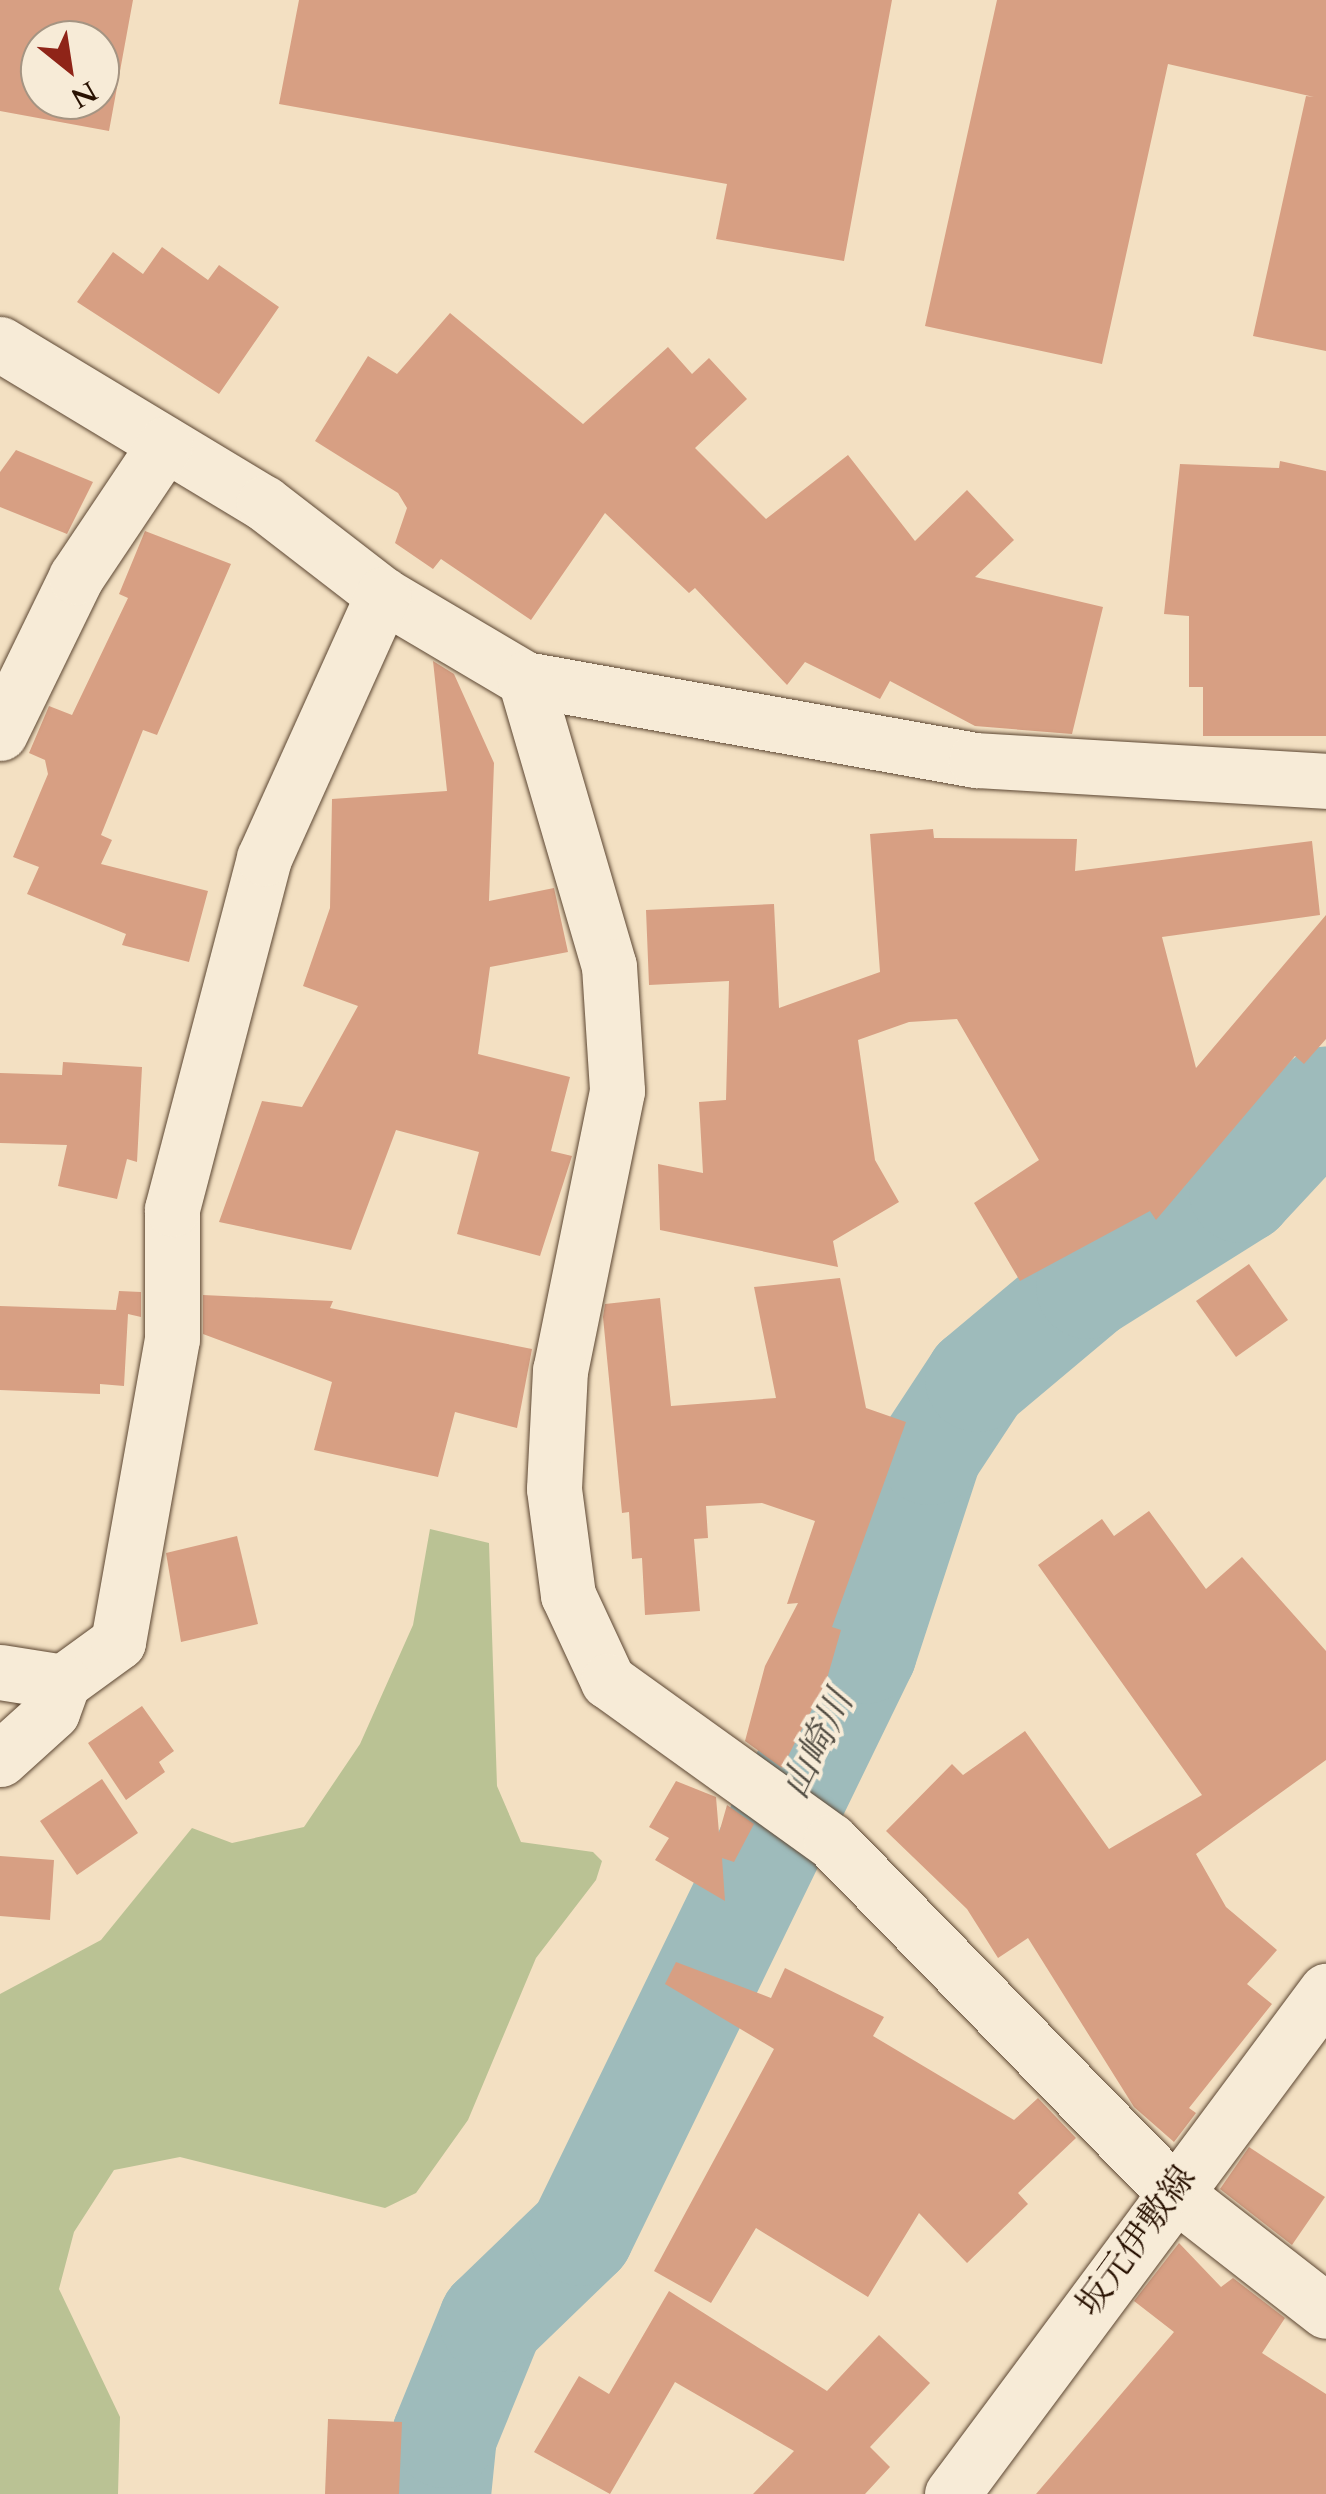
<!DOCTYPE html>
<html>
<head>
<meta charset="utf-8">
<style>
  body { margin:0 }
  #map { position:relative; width:1326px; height:2494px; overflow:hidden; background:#f3e0c2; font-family:Cardo,"Noto Serif JP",serif }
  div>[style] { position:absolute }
  .green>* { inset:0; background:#bac294 }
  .river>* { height:105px; margin:-52.5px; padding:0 52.5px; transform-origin:52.5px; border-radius:52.5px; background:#9ebbbb }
  .building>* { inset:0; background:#d79f83 }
  .roads { filter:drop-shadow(0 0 2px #5c4632) drop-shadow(0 0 2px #5c4632) }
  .minor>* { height:55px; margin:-27.5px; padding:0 27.5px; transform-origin:27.5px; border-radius:27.5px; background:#f7ebd7 }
  .secondary>* { height:55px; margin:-27.5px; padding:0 27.5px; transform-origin:27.5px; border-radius:27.5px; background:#f7ebd7 }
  span { translate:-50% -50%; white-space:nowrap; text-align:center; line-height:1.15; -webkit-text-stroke:8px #f7ebd7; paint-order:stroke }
  .street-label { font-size:35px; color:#291202 }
  .water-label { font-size:38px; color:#524d43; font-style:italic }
  .north { position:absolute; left:20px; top:20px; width:100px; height:100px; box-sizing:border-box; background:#f7ebd7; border:2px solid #a59482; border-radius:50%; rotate:150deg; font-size:28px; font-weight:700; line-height:40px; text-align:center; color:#291202 }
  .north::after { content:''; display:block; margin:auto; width:35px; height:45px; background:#8f2418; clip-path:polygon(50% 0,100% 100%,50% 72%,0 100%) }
</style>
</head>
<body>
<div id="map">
  <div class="green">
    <i style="clip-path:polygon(430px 1529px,489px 1543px,497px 1786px,521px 1842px,593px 1852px,602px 1861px,596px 1880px,536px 1958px,468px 2120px,416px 2193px,385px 2208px,180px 2157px,114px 2170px,74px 2232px,59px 2289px,120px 2417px,118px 2494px,0 2494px,0 1994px,101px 1940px,192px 1828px,232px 1843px,304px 1827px,360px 1744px,413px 1625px)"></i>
  </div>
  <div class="river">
    <i style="left:438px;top:2494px;width:59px;rotate:-84.2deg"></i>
    <i style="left:444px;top:2435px;width:124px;rotate:-67.8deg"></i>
    <i style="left:491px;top:2320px;width:125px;rotate:-44deg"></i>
    <i style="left:581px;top:2233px;width:647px;rotate:-64.07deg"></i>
    <i style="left:864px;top:1651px;width:209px;rotate:-71.9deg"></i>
    <i style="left:929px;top:1452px;width:87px;rotate:-56.7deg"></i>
    <i style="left:977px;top:1379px;width:145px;rotate:-40deg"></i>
    <i style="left:1088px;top:1286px;width:181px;rotate:-32.1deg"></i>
    <i style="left:1241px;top:1190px;width:125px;rotate:-47deg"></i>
  </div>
  <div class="building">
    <i style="clip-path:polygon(evenodd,0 0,133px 0,109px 131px,0 111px,0 0,40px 40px,100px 40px,100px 100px,40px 100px,40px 40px)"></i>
    <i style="clip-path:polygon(299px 0,892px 0,844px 261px,716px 239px,727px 184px,279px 104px)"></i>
    <i style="clip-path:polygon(997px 0,1326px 0,1326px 351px,1253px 336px,1306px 96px,1314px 97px,1168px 64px,1102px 364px,925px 326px)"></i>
    <i style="clip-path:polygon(162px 247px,208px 280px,219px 265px,279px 307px,219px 394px,77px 302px,113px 252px,143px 274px)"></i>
    <i style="clip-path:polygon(450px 313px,583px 424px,668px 347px,692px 374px,709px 358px,747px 399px,695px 448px,766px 519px,848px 455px,915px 541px,967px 490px,1014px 540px,975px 577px,1103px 607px,1072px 734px,975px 726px,890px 681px,880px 699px,805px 662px,787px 685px,695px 588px,689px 593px,605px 513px,531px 620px,441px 559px,433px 569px,395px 543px,407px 508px,398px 493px,315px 441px,368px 356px,397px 374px)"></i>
    <i style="clip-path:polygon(16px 450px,93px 482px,67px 534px,0 507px,0 472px)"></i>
    <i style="clip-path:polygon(1280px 461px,1326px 471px,1326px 736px,1203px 736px,1203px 687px,1189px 687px,1189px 616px,1164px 614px,1180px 464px,1279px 468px)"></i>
    <i style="clip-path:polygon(145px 531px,231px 564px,157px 735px,143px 730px,101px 835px,112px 840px,101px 864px,208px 891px,189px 962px,122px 945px,126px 934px,27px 894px,39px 867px,13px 857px,48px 774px,45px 760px,29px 753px,49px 706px,72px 715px,128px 598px,119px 594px)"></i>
    <i style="clip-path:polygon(433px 661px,454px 674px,494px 763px,489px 901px,554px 888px,568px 952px,490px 967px,478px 1054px,570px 1077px,551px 1151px,572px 1156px,540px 1256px,457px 1234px,479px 1152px,396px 1130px,351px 1250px,219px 1222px,262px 1101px,302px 1107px,358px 1006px,303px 986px,330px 908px,332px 799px,447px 791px)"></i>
    <i style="clip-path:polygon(933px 829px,934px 838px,1077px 839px,1075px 871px,1312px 841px,1320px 915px,1162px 937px,1196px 1068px,1326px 915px,1326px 1039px,1304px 1064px,1295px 1056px,1156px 1220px,1150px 1211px,1020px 1281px,974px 1203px,1039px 1160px,957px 1019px,909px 1022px,858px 1040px,875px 1160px,899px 1202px,833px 1241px,838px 1267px,660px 1230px,658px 1164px,703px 1173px,699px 1102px,726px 1100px,729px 981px,649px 985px,646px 910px,774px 904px,779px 1008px,880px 972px,870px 834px)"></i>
    <i style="clip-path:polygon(63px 1062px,142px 1067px,137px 1162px,127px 1159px,117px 1199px,58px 1186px,67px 1145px,0 1143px,0 1073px,62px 1075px)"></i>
    <i style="clip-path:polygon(1249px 1264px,1288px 1320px,1236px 1357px,1196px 1301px)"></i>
    <i style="clip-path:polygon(840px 1278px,866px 1408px,906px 1422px,832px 1627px,841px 1630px,826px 1682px,782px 1768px,745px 1741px,765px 1666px,798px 1603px,787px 1604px,815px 1521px,762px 1503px,706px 1506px,708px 1538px,694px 1539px,700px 1611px,645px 1615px,642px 1558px,632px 1559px,629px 1512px,622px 1513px,603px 1317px,605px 1304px,660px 1298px,671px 1406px,776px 1398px,754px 1287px)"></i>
    <i style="clip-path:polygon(119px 1291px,141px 1292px,141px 1317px,128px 1314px,124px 1386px,100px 1384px,100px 1394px,0 1390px,0 1306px,116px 1310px)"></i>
    <i style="clip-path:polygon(203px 1295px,333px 1301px,330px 1308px,532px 1349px,517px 1428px,455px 1412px,438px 1477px,314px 1450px,332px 1382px,203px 1334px)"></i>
    <i style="clip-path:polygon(1149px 1511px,1206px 1589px,1242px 1557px,1326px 1651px,1326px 1760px,1196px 1854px,1226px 1907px,1277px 1950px,1247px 1984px,1272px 2004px,1189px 2108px,1196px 2113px,1174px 2142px,1134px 2107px,1028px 1938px,998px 1958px,967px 1909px,886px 1831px,952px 1764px,963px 1775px,1025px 1731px,1109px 1849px,1202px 1795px,1038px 1565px,1102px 1519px,1114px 1536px)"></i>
    <i style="clip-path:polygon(237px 1536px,258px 1624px,181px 1642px,166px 1553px)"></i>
    <i style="clip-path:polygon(142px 1706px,174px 1751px,159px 1762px,165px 1772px,126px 1800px,88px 1743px)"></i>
    <i style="clip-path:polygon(102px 1779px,138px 1833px,77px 1875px,40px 1821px)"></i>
    <i style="clip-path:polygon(676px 1781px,716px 1797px,719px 1833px,727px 1805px,754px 1824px,734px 1862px,722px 1858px,725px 1901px,655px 1860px,669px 1838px,649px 1827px)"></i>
    <i style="clip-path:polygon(0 1856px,54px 1860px,50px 1920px,0 1916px)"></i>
    <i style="clip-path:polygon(676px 1962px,771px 1998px,785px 1968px,884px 2017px,873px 2036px,1014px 2120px,1038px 2098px,1076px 2138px,1018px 2193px,1028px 2204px,967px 2263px,919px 2213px,868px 2297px,756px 2228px,711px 2303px,654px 2271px,774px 2049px,665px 1984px)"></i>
    <i style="clip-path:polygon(1249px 2147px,1325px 2197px,1292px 2245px,1220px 2189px)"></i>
    <i style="clip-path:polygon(1179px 2243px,1221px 2287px,1233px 2278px,1285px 2318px,1262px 2353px,1326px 2394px,1326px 2494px,1036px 2494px,1174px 2332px,1134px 2301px)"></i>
    <i style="clip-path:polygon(669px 2291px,827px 2391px,879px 2335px,930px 2383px,870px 2447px,890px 2467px,865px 2494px,753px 2494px,794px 2451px,675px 2382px,610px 2494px,534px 2452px,579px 2376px,609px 2394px)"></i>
    <i style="clip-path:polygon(328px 2419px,402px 2422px,399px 2494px,325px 2494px)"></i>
  </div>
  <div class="roads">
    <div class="minor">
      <i style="left:0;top:344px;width:308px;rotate:31.1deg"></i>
      <i style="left:264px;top:503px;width:150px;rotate:37.7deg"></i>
      <i style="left:383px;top:595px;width:165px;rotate:30.6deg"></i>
      <i style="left:525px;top:679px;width:458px;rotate:10.2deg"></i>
      <i style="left:976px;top:760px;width:351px;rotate:3.4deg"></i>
      <i style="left:525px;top:679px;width:299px;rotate:73.7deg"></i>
      <i style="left:609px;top:966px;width:125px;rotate:86.3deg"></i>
      <i style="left:617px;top:1091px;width:285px;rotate:101.5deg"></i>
      <i style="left:560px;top:1370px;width:119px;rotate:92.9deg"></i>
      <i style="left:554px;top:1489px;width:107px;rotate:82.5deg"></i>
      <i style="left:568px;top:1595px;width:95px;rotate:65.1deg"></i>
      <i style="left:608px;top:1681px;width:274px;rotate:35.7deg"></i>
      <i style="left:831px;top:1841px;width:489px;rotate:45.7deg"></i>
      <i style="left:1172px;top:2191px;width:195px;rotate:37.9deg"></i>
      <i style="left:0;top:733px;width:174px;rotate:-64deg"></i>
      <i style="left:76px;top:577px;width:160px;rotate:-56.2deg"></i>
      <i style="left:0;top:1672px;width:64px;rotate:9deg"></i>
      <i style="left:63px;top:1682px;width:68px;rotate:-36deg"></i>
      <i style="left:118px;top:1642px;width:308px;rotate:-79.9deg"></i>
      <i style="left:172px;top:1339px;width:130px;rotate:-90deg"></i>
      <i style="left:172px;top:1209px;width:363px;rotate:-75.3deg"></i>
      <i style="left:264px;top:858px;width:289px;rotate:-65.7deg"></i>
      <i style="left:0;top:1759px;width:70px;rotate:-42.1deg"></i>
      <i style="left:52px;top:1712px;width:32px;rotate:-70deg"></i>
    </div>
    <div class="secondary">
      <i style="left:952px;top:2494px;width:627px;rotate:-53.37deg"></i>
    </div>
  </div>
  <div class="street-label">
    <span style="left:1136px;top:2241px;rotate:-54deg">坂元伊敷線</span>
  </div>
  <div class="water-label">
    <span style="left:818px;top:1745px;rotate:-64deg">山崎川</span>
  </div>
  <div class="north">N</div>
</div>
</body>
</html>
